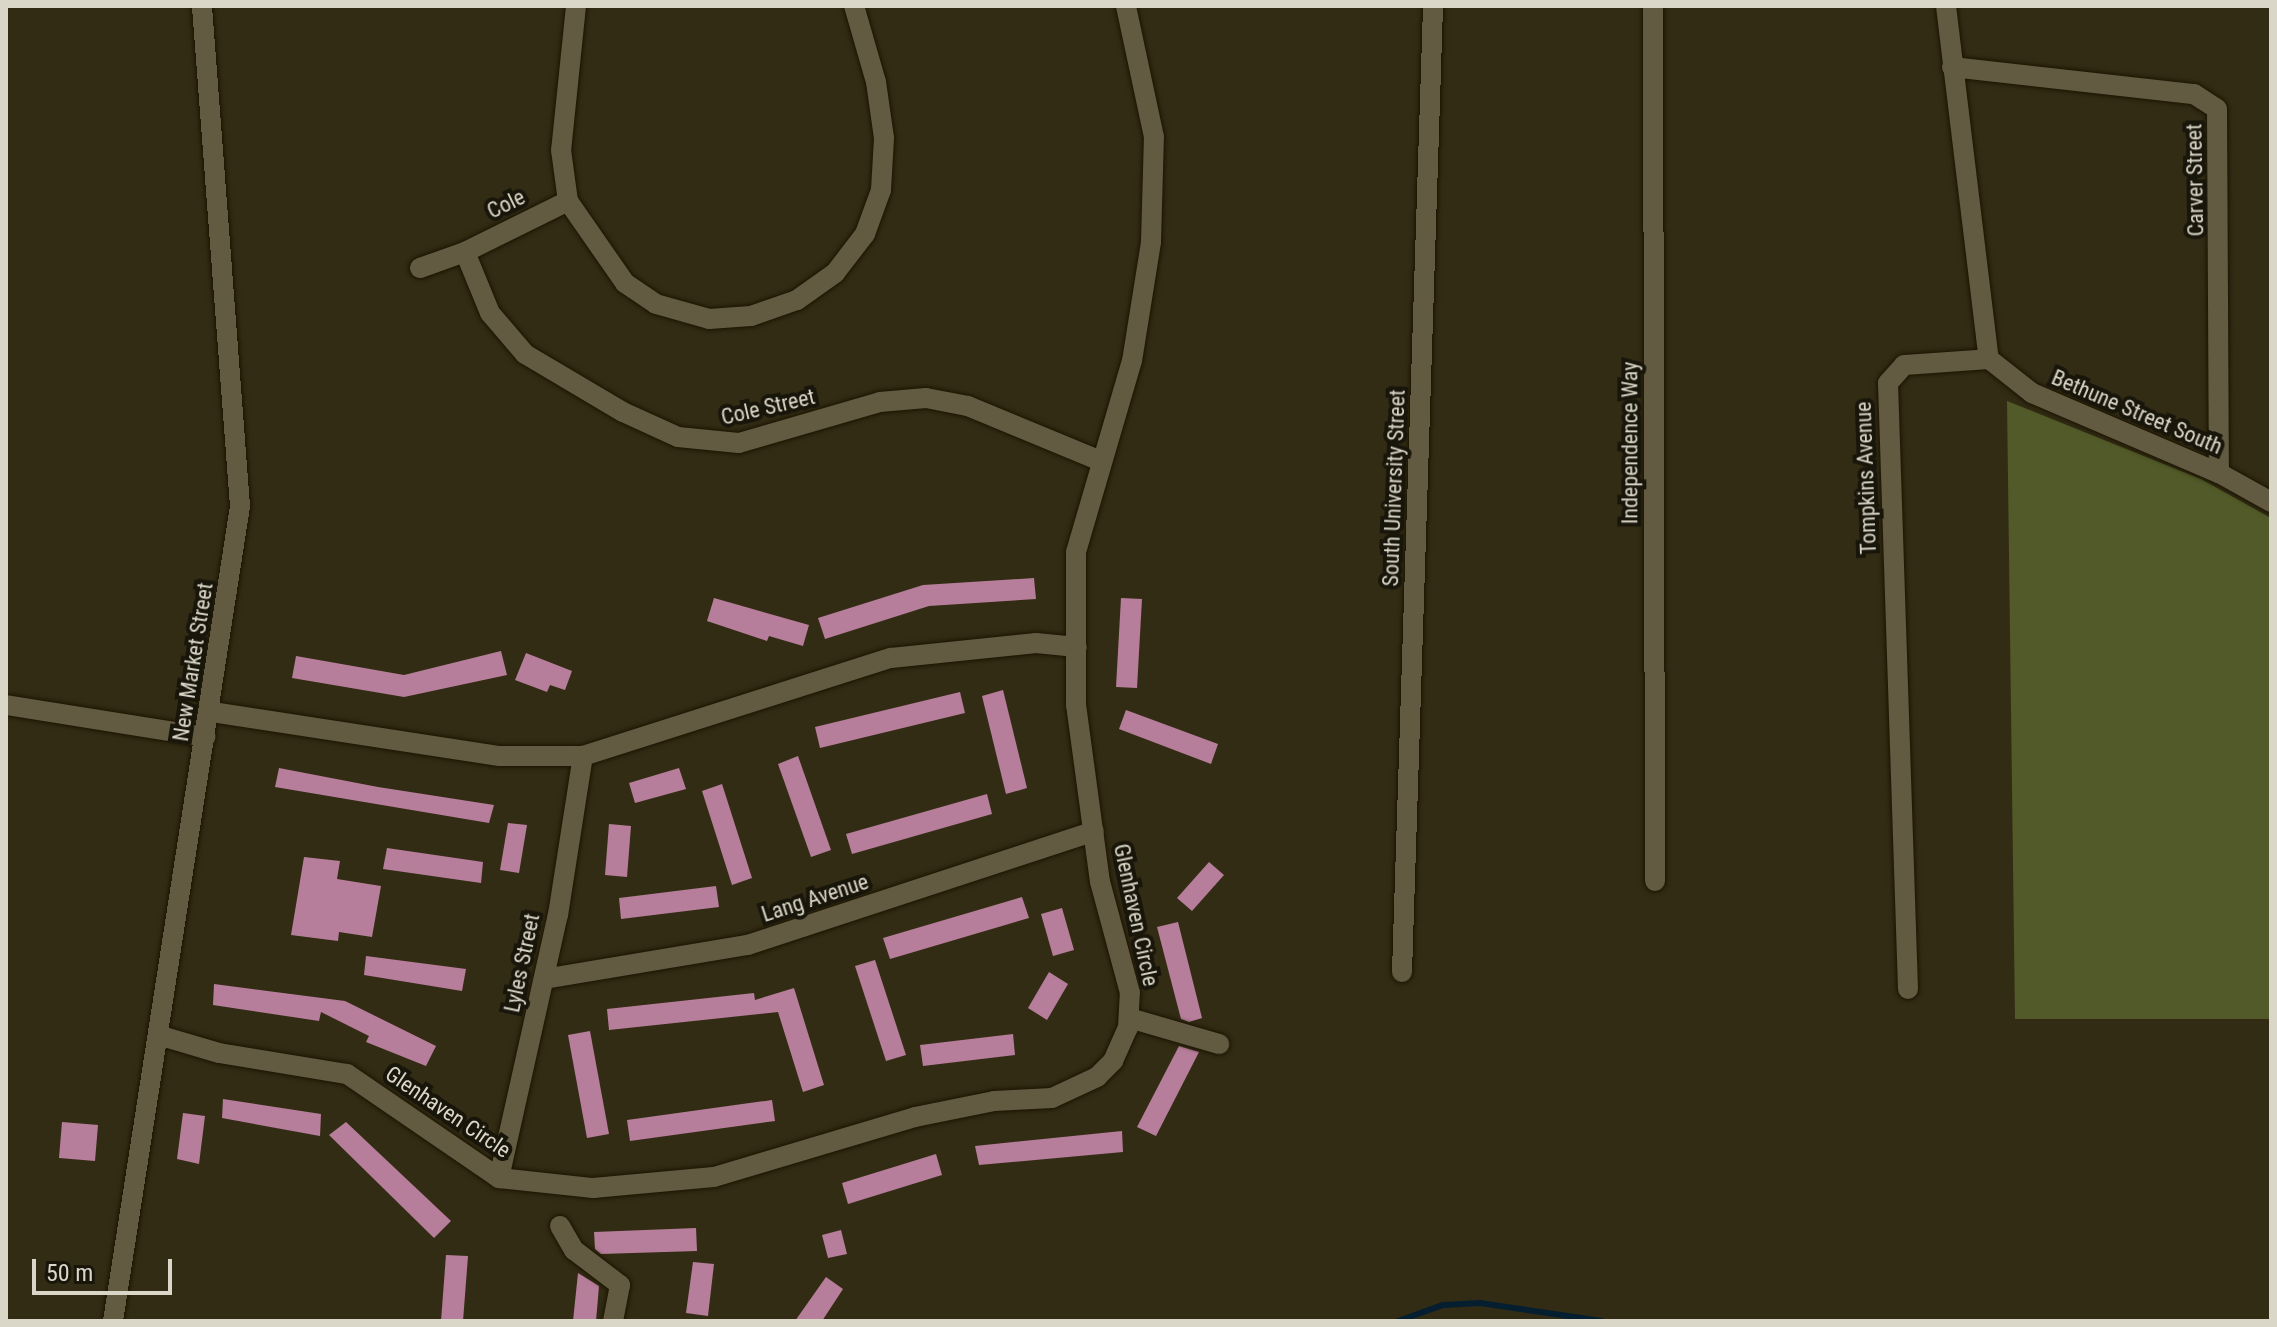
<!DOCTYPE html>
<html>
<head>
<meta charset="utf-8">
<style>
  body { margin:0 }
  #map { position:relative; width:2277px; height:1327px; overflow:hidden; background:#332c14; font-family:"Roboto Condensed",sans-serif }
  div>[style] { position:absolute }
  .green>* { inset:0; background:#515a28 }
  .stream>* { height:6px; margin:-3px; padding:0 3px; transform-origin:3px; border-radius:3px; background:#051f31 }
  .building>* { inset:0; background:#b77e9b }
  .roads { filter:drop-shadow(0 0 2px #1b1400) drop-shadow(0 0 2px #1b1400) }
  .minor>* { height:20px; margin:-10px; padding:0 10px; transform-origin:10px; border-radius:10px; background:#625b41 }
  span { translate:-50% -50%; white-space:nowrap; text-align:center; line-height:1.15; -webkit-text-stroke:8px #18150a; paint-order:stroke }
  .street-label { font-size:22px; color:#dad6c8 }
  .frame { position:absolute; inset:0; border:8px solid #dad6c8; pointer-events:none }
  .scale { position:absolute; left:32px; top:1259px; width:140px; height:36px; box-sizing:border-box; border:4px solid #dad6c8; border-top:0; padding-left:10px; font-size:24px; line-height:28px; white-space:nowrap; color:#dad6c8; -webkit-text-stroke:6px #18150a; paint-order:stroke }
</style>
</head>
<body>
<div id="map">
  <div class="green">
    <i style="clip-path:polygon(2007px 401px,2201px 479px,2271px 518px,2271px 1019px,2015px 1019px)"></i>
  </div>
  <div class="stream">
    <i style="left:1398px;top:1321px;width:48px;rotate:-19.6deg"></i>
    <i style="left:1443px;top:1305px;width:37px;rotate:-3deg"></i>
    <i style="left:1480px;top:1303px;width:123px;rotate:8.4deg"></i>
  </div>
  <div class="building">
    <i style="clip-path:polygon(1034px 578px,1036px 599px,929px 606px,825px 639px,818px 618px,923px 585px)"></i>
    <i style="clip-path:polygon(714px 598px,809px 625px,803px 646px,769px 636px,767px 641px,707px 621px)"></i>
    <i style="clip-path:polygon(1121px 598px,1142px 599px,1137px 688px,1116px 687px)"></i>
    <i style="clip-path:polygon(501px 651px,507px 675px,404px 697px,292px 678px,296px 656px,404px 675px)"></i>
    <i style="clip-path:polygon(526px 653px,572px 671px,565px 690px,550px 685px,547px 692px,515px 680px)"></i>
    <i style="clip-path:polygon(1003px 690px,1027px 788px,1006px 794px,982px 696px)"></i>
    <i style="clip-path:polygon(960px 692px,965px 713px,820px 748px,815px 727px)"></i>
    <i style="clip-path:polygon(1126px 710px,1218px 744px,1211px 764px,1119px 729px)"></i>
    <i style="clip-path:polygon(798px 756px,831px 850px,811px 857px,778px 764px)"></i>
    <i style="clip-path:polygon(279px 768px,378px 787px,494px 805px,489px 823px,275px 787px)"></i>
    <i style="clip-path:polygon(679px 768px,686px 789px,635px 803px,629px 783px)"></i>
    <i style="clip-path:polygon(722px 784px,752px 878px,732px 885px,702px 791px)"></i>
    <i style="clip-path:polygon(987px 794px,992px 814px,852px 854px,846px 834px)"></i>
    <i style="clip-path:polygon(508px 823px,527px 825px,519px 873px,500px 870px)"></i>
    <i style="clip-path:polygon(609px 824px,631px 826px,627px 877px,605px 875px)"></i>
    <i style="clip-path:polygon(387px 848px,483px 862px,481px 883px,383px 869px)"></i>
    <i style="clip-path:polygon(304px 857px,340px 861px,337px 879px,381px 886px,372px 937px,339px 932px,338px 941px,291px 935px)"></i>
    <i style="clip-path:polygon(1209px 862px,1224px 875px,1192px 911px,1177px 898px)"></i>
    <i style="clip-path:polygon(716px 886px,719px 907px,621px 919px,619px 898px)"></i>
    <i style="clip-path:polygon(1022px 897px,1029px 918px,890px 959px,883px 938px)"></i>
    <i style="clip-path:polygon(1062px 908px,1074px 950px,1053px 956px,1041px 914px)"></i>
    <i style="clip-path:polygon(1178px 922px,1202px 1018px,1189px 1022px,1181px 1019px,1157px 927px)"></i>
    <i style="clip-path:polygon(366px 956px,466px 969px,462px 991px,364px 975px)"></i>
    <i style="clip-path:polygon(875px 960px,906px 1055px,886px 1061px,855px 966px)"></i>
    <i style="clip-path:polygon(1049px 972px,1068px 984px,1047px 1020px,1028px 1008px)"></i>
    <i style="clip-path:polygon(214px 984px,345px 1001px,436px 1046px,426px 1066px,366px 1042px,369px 1036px,321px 1012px,319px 1021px,213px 1005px)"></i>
    <i style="clip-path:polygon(794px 988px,824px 1085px,803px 1092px,778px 1012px,609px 1030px,607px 1009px,754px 993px,755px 1000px)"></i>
    <i style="clip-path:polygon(590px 1031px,609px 1134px,587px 1138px,568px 1035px)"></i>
    <i style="clip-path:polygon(1013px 1034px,1015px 1055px,923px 1066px,920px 1045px)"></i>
    <i style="clip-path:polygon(1179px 1046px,1199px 1052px,1156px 1136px,1137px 1127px)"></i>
    <i style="clip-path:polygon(223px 1099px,321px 1114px,320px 1136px,222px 1118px)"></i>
    <i style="clip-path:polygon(772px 1100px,775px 1121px,630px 1141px,627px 1120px)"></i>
    <i style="clip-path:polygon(183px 1113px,205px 1116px,199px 1164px,177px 1159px)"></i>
    <i style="clip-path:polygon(62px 1122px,98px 1125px,95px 1161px,59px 1158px)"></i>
    <i style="clip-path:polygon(346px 1122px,451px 1221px,434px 1238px,329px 1135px)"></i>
    <i style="clip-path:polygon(1122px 1131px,1123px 1152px,979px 1165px,975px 1146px)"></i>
    <i style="clip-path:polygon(936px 1154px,942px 1175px,848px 1204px,842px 1183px)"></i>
    <i style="clip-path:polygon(696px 1228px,697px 1251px,601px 1254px,595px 1249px,594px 1232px)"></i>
    <i style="clip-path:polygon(841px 1230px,847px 1254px,828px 1258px,822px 1235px)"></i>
    <i style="clip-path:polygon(446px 1255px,468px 1256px,463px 1321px,441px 1321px)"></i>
    <i style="clip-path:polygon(693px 1262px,714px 1264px,708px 1316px,686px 1313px)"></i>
    <i style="clip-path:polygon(578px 1273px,599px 1286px,596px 1321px,573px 1321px)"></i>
    <i style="clip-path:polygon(826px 1277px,843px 1289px,822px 1321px,795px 1321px)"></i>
  </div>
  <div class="roads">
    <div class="minor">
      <i style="left:576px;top:6px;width:145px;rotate:95.9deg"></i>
      <i style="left:561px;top:150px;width:51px;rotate:82.2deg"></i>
      <i style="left:568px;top:201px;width:100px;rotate:55.2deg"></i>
      <i style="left:625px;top:283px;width:37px;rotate:34deg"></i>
      <i style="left:656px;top:304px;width:55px;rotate:15.8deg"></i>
      <i style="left:709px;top:319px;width:42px;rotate:-4.1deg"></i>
      <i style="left:751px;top:316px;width:49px;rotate:-19.2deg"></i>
      <i style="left:797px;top:300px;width:47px;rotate:-35.4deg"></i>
      <i style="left:835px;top:273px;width:49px;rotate:-52.4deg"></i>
      <i style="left:865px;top:234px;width:47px;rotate:-70deg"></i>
      <i style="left:881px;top:190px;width:52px;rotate:-86.7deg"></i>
      <i style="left:884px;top:138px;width:57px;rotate:-98.1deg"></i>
      <i style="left:876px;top:82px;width:79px;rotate:-106.1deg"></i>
      <i style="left:1653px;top:6px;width:875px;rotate:89.87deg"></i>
      <i style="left:1946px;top:6px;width:356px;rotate:83.1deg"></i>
      <i style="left:1952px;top:67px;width:244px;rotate:6.4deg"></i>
      <i style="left:2194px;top:94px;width:27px;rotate:33deg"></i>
      <i style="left:2217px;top:109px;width:364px;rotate:89.7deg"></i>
      <i style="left:465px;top:252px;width:66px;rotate:67.7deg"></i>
      <i style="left:490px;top:313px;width:54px;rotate:49.5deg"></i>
      <i style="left:525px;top:354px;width:114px;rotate:30.6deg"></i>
      <i style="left:623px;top:412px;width:60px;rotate:24.4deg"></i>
      <i style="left:678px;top:437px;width:61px;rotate:5.6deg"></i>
      <i style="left:739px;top:443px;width:147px;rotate:-16.2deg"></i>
      <i style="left:880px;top:402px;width:46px;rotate:-5deg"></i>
      <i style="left:926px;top:398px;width:43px;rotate:10.8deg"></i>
      <i style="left:968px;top:406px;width:144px;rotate:22.5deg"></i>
      <i style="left:420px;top:268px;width:48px;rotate:-19.6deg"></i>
      <i style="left:465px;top:252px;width:115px;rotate:-26.3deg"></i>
      <i style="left:1989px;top:359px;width:55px;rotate:38.3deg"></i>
      <i style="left:2032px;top:393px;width:203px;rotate:23.2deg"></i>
      <i style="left:2219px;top:473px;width:60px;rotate:29.1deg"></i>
      <i style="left:6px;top:705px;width:202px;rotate:9.1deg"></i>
      <i style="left:212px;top:712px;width:291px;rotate:8.7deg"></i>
      <i style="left:500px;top:756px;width:83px"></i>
      <i style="left:583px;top:756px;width:323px;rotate:-17.7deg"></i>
      <i style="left:891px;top:658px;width:146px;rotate:-5.9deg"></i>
      <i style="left:1036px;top:643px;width:41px;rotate:5.6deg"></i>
      <i style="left:1402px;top:972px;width:966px;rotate:-88.16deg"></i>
      <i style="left:544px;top:979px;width:207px;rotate:-9.5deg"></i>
      <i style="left:748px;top:945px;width:364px;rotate:-18.2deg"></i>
      <i style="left:1908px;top:989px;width:606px;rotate:-91.89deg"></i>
      <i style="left:1888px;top:383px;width:24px;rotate:-48deg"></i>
      <i style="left:1904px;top:365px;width:85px;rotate:-4deg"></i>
      <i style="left:1129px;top:1018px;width:94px;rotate:16.1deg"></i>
      <i style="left:158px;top:1035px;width:64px;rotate:16.4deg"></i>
      <i style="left:219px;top:1053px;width:130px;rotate:9.3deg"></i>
      <i style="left:347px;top:1074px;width:184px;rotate:34.4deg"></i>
      <i style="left:499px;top:1178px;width:95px;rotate:6.1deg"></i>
      <i style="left:593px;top:1188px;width:121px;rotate:-5.2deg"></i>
      <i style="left:714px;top:1177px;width:210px;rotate:-16.6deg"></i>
      <i style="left:915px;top:1117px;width:81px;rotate:-11.4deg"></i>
      <i style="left:994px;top:1101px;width:58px;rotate:-3deg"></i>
      <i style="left:1052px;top:1098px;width:50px;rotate:-25deg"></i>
      <i style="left:1097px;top:1077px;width:23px;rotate:-45deg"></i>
      <i style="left:1113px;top:1061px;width:36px;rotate:-66deg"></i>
      <i style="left:1128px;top:1028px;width:35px;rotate:-87deg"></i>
      <i style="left:1130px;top:993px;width:115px;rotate:-105.1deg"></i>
      <i style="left:1100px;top:882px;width:179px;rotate:-97.7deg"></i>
      <i style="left:1076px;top:705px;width:153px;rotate:-90deg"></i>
      <i style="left:1076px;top:552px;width:199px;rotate:-73.7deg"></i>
      <i style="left:1132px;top:361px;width:121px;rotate:-80.9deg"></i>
      <i style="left:1151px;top:242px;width:105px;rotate:-88.4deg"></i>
      <i style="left:1154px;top:137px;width:134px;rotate:-102.1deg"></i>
      <i style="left:499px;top:1178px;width:270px;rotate:-77.4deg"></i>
      <i style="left:558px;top:915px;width:161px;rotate:-81.1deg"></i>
      <i style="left:560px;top:1226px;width:28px;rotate:60deg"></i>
      <i style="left:574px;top:1250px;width:58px;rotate:37.3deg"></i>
      <i style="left:620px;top:1285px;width:37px;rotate:101deg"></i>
      <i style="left:113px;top:1321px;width:825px;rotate:-81.14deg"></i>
      <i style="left:240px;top:506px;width:501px;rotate:-94.35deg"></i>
    </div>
  </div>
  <div class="street-label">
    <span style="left:2195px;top:180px;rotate:-91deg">Carver Street</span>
    <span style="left:506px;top:204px;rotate:-26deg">Cole</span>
    <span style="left:768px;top:407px;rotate:-13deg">Cole Street</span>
    <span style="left:2137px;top:412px;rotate:23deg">Bethune Street South</span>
    <span style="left:1630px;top:443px;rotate:-90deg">Independence Way</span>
    <span style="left:1866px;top:478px;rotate:-92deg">Tompkins Avenue</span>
    <span style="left:1394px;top:488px;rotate:-88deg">South University Street</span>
    <span style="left:193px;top:662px;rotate:-81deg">New Market Street</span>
    <span style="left:815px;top:898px;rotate:-18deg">Lang Avenue</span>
    <span style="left:1136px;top:915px;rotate:78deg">Glenhaven Circle</span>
    <span style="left:522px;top:963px;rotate:-78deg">Lyles Street</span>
    <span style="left:448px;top:1112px;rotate:34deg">Glenhaven Circle</span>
  </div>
  <div class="frame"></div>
  <div class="scale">50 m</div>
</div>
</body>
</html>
